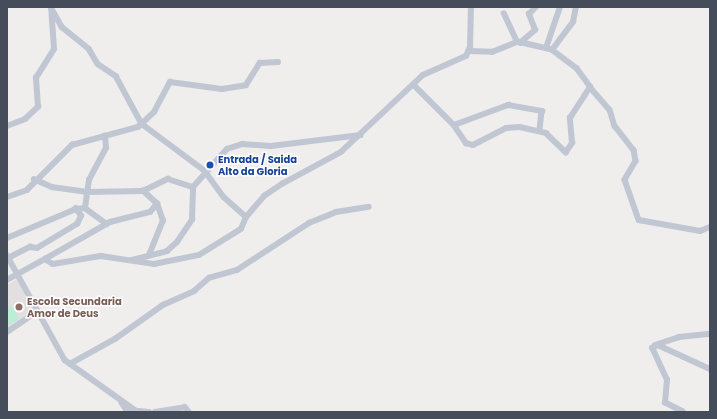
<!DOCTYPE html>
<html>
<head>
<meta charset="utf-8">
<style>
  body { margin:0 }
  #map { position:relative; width:717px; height:419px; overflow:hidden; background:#f0eded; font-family:Poppins,sans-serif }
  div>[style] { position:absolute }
  .education>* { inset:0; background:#e1dfdf }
  .green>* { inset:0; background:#baefd6 }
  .minor>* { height:5.5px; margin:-2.75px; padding:0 2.75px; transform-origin:2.75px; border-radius:2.75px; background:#c0c7d3 }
  .dots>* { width:11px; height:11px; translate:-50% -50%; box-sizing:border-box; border:2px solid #fff; border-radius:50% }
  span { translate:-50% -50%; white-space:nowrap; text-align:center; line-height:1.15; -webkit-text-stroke:3px #fff; paint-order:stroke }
  .transit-label { font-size:10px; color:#164399; font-weight:700 }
  .left { translate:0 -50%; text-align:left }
  .education-label { font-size:10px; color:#785e54; font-weight:700 }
  .frame { position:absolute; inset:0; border:8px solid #454d5b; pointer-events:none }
</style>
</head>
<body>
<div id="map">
  <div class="education">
    <i style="clip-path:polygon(17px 279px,34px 311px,7px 328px,7px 285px)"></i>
  </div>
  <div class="green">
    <i style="clip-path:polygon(12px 306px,19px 319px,7px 326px,7px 309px)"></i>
  </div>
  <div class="minor">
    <i style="left:51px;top:7px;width:23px;rotate:61deg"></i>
    <i style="left:62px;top:27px;width:35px;rotate:39deg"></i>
    <i style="left:89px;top:49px;width:17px;rotate:59deg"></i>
    <i style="left:98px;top:64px;width:22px;rotate:34deg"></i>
    <i style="left:116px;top:76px;width:55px;rotate:61.6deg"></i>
    <i style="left:142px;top:124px;width:79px;rotate:36.7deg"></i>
    <i style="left:205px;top:171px;width:32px;rotate:54deg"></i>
    <i style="left:224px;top:197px;width:30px;rotate:42deg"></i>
    <i style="left:246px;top:217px;width:28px;rotate:-49deg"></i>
    <i style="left:264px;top:196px;width:22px;rotate:-34deg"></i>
    <i style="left:282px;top:184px;width:67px;rotate:-28.5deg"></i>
    <i style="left:341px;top:152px;width:112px;rotate:-43.2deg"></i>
    <i style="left:423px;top:75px;width:47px;rotate:-23.8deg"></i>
    <i style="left:466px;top:56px;width:10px;rotate:-66deg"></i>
    <i style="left:470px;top:47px;width:40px;rotate:-88.6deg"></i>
    <i style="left:520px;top:43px;width:20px;rotate:-41deg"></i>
    <i style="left:535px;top:30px;width:17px;rotate:-111deg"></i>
    <i style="left:529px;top:14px;width:10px;rotate:-45deg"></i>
    <i style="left:546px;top:48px;width:43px;rotate:-71.1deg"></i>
    <i style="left:552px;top:50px;width:35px;rotate:-53deg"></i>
    <i style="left:573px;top:22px;width:15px;rotate:-79deg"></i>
    <i style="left:469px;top:51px;width:23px;rotate:2deg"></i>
    <i style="left:492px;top:52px;width:27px;rotate:-22deg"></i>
    <i style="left:517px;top:42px;width:31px;rotate:-115deg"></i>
    <i style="left:414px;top:85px;width:57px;rotate:45deg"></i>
    <i style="left:454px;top:125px;width:22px;rotate:56deg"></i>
    <i style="left:466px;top:143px;width:7px;rotate:16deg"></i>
    <i style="left:473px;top:145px;width:37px;rotate:-27deg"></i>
    <i style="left:506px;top:128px;width:14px;rotate:-4deg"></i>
    <i style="left:520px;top:127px;width:27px;rotate:13deg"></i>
    <i style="left:546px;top:133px;width:28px;rotate:44deg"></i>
    <i style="left:566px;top:152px;width:11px;rotate:-56deg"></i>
    <i style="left:572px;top:143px;width:25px;rotate:-95deg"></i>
    <i style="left:570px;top:118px;width:37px;rotate:-57deg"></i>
    <i style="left:590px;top:87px;width:22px;rotate:-126deg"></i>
    <i style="left:577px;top:69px;width:31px;rotate:-143deg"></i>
    <i style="left:552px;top:50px;width:36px;rotate:-167deg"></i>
    <i style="left:590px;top:87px;width:30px;rotate:49deg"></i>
    <i style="left:610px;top:110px;width:17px;rotate:73deg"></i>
    <i style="left:615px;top:126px;width:31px;rotate:52deg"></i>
    <i style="left:634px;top:150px;width:11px;rotate:80deg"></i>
    <i style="left:636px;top:161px;width:22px;rotate:120deg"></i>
    <i style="left:625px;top:180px;width:42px;rotate:70.7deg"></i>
    <i style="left:639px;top:220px;width:62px;rotate:10.2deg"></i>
    <i style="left:700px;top:231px;width:11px;rotate:-22deg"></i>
    <i style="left:454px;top:125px;width:58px;rotate:-20.3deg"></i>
    <i style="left:508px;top:105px;width:35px;rotate:10deg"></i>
    <i style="left:542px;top:111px;width:19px;rotate:96deg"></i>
    <i style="left:7px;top:126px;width:19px;rotate:-21deg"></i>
    <i style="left:25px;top:119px;width:18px;rotate:-43deg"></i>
    <i style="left:38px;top:107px;width:29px;rotate:-94deg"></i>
    <i style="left:36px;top:78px;width:34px;rotate:-58deg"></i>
    <i style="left:54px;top:49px;width:39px;rotate:-94deg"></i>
    <i style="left:34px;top:179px;width:20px;rotate:24deg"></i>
    <i style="left:52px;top:187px;width:34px;rotate:8deg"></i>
    <i style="left:86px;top:192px;width:57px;rotate:-1deg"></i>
    <i style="left:143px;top:191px;width:28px;rotate:-26deg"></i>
    <i style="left:168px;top:179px;width:26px;rotate:18deg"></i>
    <i style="left:7px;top:197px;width:21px;rotate:-19deg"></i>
    <i style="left:27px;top:190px;width:64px;rotate:-45deg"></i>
    <i style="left:72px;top:145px;width:68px;rotate:-15.3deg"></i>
    <i style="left:138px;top:127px;width:22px;rotate:-43deg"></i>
    <i style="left:154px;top:112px;width:34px;rotate:-62deg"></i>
    <i style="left:170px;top:82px;width:52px;rotate:7.7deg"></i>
    <i style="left:222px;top:89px;width:24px;rotate:-9deg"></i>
    <i style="left:246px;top:85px;width:26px;rotate:-58deg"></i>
    <i style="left:260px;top:63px;width:18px;rotate:-3deg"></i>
    <i style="left:85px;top:208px;width:28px;rotate:-82deg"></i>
    <i style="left:89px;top:180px;width:36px;rotate:-62deg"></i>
    <i style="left:106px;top:148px;width:12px;rotate:-95deg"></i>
    <i style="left:7px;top:238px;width:75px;rotate:-22.8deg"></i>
    <i style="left:76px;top:209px;width:9px;rotate:-6deg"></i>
    <i style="left:85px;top:208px;width:27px;rotate:36deg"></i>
    <i style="left:7px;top:255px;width:120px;rotate:61.1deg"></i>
    <i style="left:65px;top:360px;width:86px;rotate:35.5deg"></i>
    <i style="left:149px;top:255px;width:37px;rotate:-68deg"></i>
    <i style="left:163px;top:221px;width:18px;rotate:-109deg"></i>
    <i style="left:8px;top:258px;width:25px;rotate:-27deg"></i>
    <i style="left:30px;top:247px;width:7px;rotate:8deg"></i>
    <i style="left:37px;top:248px;width:47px;rotate:-31deg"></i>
    <i style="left:77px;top:224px;width:9px;rotate:-63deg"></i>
    <i style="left:81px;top:216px;width:9px;rotate:-126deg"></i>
    <i style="left:45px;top:259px;width:75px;rotate:-29.6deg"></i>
    <i style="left:110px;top:222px;width:41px;rotate:-14deg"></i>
    <i style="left:150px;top:212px;width:11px;rotate:-49deg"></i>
    <i style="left:157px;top:204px;width:19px;rotate:-137deg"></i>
    <i style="left:132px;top:260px;width:36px;rotate:-14deg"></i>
    <i style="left:167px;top:251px;width:13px;rotate:-42deg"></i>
    <i style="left:177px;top:242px;width:27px;rotate:-56deg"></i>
    <i style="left:192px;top:220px;width:33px;rotate:-88deg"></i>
    <i style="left:193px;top:187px;width:51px;rotate:-48.2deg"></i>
    <i style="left:227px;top:149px;width:16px;rotate:-18deg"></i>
    <i style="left:242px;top:144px;width:29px;rotate:4deg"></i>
    <i style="left:271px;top:146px;width:90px;rotate:-7deg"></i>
    <i style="left:7px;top:280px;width:43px;rotate:-28.9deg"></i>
    <i style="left:45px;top:259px;width:9px;rotate:32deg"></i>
    <i style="left:53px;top:264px;width:49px;rotate:-9.5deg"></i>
    <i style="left:101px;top:256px;width:54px;rotate:8.6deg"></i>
    <i style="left:154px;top:264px;width:46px;rotate:-11.3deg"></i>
    <i style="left:199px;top:255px;width:49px;rotate:-31.8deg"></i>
    <i style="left:241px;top:229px;width:13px;rotate:-67deg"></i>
    <i style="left:7px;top:332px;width:36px;rotate:-34deg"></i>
    <i style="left:655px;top:345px;width:25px;rotate:-18deg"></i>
    <i style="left:679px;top:337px;width:31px;rotate:-6deg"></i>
    <i style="left:70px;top:364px;width:51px;rotate:-29.1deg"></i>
    <i style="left:115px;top:339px;width:59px;rotate:-35.3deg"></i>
    <i style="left:163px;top:305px;width:34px;rotate:-24deg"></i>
    <i style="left:194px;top:291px;width:20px;rotate:-41deg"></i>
    <i style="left:209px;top:278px;width:29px;rotate:-16deg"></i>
    <i style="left:237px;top:270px;width:86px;rotate:-33.1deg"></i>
    <i style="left:309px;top:223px;width:29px;rotate:-22deg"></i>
    <i style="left:336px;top:212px;width:33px;rotate:-9deg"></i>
    <i style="left:122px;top:403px;width:11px;rotate:56deg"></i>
    <i style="left:139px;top:411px;width:10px;rotate:6deg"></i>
    <i style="left:155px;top:412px;width:30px;rotate:-9deg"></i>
    <i style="left:185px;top:407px;width:6px;rotate:51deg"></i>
    <i style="left:683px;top:412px;width:20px;rotate:-153deg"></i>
    <i style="left:665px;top:403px;width:23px;rotate:-85deg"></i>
    <i style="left:667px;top:380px;width:35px;rotate:-115deg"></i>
    <i style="left:652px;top:348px;width:7px;rotate:-27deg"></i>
    <i style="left:658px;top:345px;width:57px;rotate:24.8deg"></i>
  </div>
  <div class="dots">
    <i style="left:210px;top:165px;background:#1a4fb4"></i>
    <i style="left:19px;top:307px;background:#8d6e63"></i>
  </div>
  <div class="transit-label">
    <span class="left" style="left:218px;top:165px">Entrada / Saida<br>Alto da Gloria</span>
  </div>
  <div class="education-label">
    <span class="left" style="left:27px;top:307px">Escola Secundaria<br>Amor de Deus</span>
  </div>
  <div class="frame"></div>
</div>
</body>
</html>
